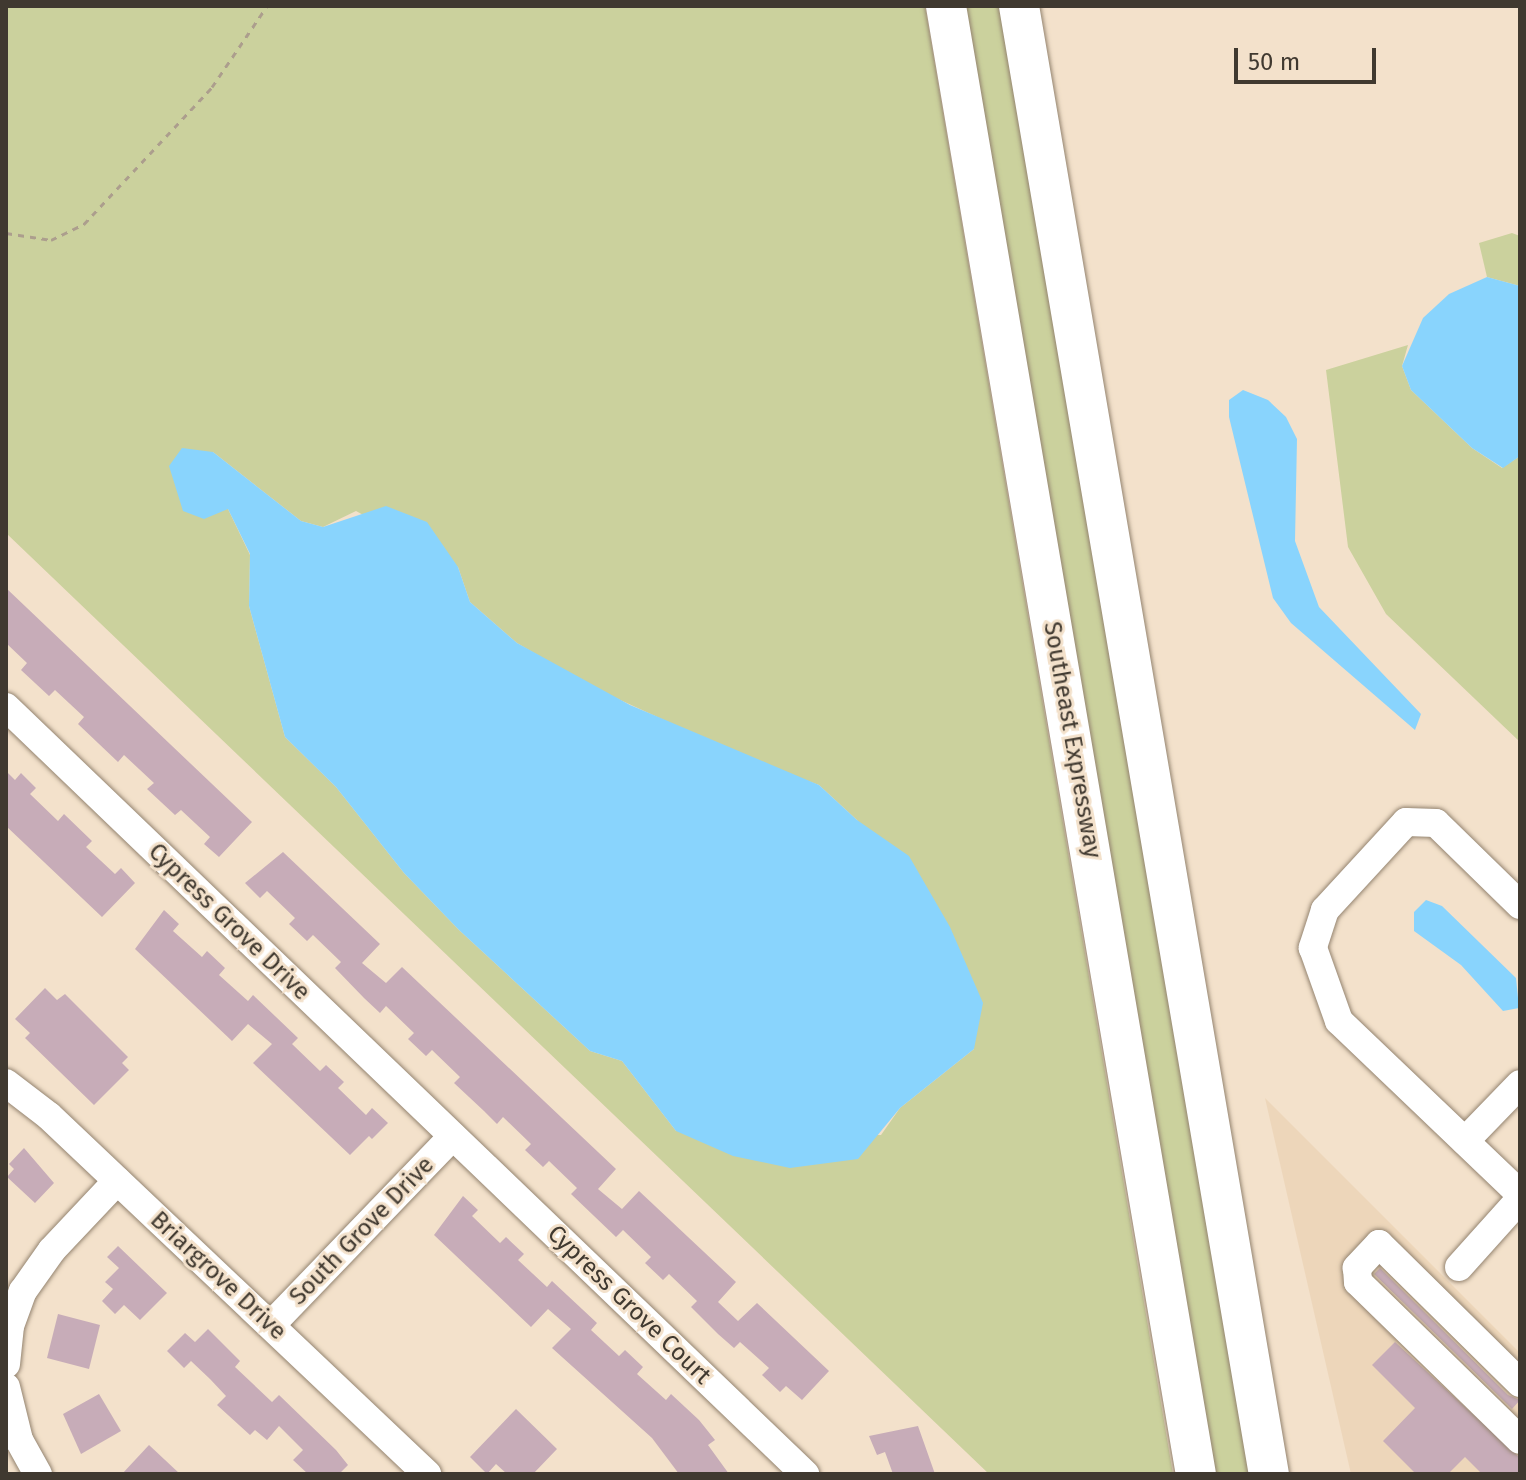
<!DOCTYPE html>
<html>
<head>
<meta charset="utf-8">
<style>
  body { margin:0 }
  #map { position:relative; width:1526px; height:1480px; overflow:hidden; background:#f3e1cb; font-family:"Fira Sans",sans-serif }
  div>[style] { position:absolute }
  .built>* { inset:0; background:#edd6ba }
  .green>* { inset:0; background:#cbd19d }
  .water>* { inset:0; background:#89d4fd }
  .building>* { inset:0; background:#c7acb8 }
  .path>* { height:3px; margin-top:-1.5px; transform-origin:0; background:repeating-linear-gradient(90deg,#ac9e8d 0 6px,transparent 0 12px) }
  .roads { filter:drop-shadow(0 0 2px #948470) drop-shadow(0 0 2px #948470) }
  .minor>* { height:28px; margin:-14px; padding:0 14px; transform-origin:14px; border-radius:14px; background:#fff }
  .highway>* { height:40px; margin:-20px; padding:0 20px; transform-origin:20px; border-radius:20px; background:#fff }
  span { translate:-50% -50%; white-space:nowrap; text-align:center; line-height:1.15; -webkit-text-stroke:6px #f3e1cb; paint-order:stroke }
  .street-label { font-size:24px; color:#403930 }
  .frame { position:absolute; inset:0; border:8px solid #403930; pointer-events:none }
  .scale { position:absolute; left:1234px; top:48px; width:142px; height:36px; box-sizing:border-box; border:4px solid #403930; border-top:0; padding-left:10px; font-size:24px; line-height:28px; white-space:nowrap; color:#403930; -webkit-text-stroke:6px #f3e1cb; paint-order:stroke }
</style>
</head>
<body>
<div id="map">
  <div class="built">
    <i style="clip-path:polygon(1265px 1098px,1520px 1353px,1520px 1474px,1351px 1474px)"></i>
  </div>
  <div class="green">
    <i style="clip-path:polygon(evenodd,6px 6px,925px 6px,1173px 1474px,989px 1474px,6px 533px,6px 6px,213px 452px,301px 521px,323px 527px,356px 511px,458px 567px,470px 602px,517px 643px,592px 687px,751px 760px,819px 785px,857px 820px,974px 1049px,900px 1108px,881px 1135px,676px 1131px,622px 1061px,590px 1051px,459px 930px,404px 873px,336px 787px,285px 737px,249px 606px,250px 555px,228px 509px,213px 452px)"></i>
    <i style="clip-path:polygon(960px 6px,1003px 6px,1254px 1474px,1210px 1474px)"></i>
    <i style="clip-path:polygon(1512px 233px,1520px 236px,1520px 286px,1487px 277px,1479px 243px)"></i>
    <i style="clip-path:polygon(1408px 345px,1402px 366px,1411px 390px,1472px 448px,1502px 468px,1520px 456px,1520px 742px,1386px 614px,1348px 547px,1326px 370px)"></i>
  </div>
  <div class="water">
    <i style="clip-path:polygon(1487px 277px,1520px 286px,1520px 456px,1503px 468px,1472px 448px,1411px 390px,1402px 366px,1423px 318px,1449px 294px)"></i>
    <i style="clip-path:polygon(1243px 390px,1268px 400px,1286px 417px,1297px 439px,1295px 541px,1319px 607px,1421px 714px,1415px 730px,1291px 623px,1273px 598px,1229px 417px,1229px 400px)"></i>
    <i style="clip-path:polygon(182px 448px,213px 452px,301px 521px,323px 527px,386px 506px,427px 522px,458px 567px,470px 602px,517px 643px,630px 705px,819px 785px,857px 820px,909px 856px,950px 927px,983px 1003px,974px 1049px,900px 1108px,858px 1159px,790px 1168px,733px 1156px,676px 1131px,622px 1061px,590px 1051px,459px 930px,404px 873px,336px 787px,285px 737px,249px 606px,250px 554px,228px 509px,204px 519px,183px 511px,169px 466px)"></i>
    <i style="clip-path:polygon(1426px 900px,1442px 906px,1516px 978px,1519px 1008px,1503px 1011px,1461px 965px,1414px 931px,1414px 912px)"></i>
  </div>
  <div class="building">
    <i style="clip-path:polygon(6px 588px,252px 822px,219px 857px,204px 844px,210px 837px,181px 810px,175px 815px,147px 789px,154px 783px,124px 755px,118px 762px,78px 724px,84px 717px,55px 690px,49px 696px,21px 670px,27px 663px,6px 643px)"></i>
    <i style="clip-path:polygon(6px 771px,15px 780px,21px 773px,36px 788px,30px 794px,58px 821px,64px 814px,92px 841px,86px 847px,115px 874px,121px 868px,135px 883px,102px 917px,6px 826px)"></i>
    <i style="clip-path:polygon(283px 852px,380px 944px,362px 963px,386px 983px,402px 967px,616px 1169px,598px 1189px,622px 1209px,639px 1191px,736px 1282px,718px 1302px,738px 1321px,757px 1303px,829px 1371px,802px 1400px,786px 1386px,780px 1392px,762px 1375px,769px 1368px,740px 1342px,734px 1348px,718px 1334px,691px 1307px,697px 1301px,669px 1274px,663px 1280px,645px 1263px,651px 1257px,623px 1230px,616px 1237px,571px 1194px,577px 1188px,549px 1161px,543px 1167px,525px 1150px,531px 1144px,503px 1117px,497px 1124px,484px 1111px,454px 1083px,460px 1077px,432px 1050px,426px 1056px,408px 1039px,414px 1033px,386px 1006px,380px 1013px,364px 998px,335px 968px,341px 962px,313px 935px,307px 941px,289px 924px,295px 918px,267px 891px,260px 898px,245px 883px)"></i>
    <i style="clip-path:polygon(164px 910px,179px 924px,173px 931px,202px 957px,207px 951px,225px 968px,219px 975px,248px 1001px,253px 995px,298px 1038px,292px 1044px,320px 1071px,326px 1065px,344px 1082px,338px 1088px,366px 1115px,372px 1108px,388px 1123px,372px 1139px,369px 1136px,350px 1155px,253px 1063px,272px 1044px,248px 1024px,232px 1041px,135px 949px)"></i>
    <i style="clip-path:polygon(45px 988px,57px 1000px,65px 994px,128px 1057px,122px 1063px,129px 1070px,94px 1105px,25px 1038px,30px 1033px,15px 1019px)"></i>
    <i style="clip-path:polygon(24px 1148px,54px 1183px,35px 1203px,7px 1177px,14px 1169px,9px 1164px)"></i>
    <i style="clip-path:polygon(463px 1196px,478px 1210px,472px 1216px,500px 1243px,506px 1237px,524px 1254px,518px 1260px,547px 1287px,552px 1281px,597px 1323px,591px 1330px,619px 1356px,625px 1350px,643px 1367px,637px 1374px,666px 1400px,671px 1394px,699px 1420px,715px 1440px,708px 1445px,729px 1474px,679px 1474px,652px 1438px,552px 1348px,571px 1329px,548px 1309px,531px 1327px,434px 1235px)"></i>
    <i style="clip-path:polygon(118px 1246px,167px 1293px,140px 1320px,124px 1305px,115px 1314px,102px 1301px,113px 1289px,105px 1282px,119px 1268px,107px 1257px)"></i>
    <i style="clip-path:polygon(1380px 1268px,1508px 1395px,1520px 1400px,1512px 1409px,1374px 1274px)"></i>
    <i style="clip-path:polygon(58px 1314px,100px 1325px,89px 1369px,47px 1358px)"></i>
    <i style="clip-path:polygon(208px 1329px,240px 1361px,235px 1367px,272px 1402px,279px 1395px,336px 1450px,348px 1465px,339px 1474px,308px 1474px,293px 1460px,303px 1450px,279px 1426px,267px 1440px,255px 1430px,250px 1435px,217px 1405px,226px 1396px,210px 1379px,191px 1361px,184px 1368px,167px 1351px,185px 1333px,195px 1342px)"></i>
    <i style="clip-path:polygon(1395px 1342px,1520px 1458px,1520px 1474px,1482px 1474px,1465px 1457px,1448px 1474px,1416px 1474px,1383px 1441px,1415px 1408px,1372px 1365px)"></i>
    <i style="clip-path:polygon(99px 1394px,121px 1431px,81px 1454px,63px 1414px)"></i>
    <i style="clip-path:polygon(516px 1409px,557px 1449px,533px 1474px,507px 1474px,496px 1464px,487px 1474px,470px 1457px)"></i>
    <i style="clip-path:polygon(918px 1426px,935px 1474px,893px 1474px,885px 1452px,877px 1455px,869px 1436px)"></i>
    <i style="clip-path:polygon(149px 1445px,180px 1474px,122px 1474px)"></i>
  </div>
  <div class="path">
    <i style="left:6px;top:233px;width:46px;rotate:8.8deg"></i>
    <i style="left:51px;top:240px;width:37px;rotate:-26deg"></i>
    <i style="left:84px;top:224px;width:187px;rotate:-46.9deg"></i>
    <i style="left:212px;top:87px;width:98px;rotate:-55.8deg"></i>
  </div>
  <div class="roads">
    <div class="minor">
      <i style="left:6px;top:707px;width:1108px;rotate:43.83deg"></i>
      <i style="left:1520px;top:905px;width:117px;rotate:-135.7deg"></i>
      <i style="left:1436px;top:823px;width:30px;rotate:-178deg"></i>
      <i style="left:1406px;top:822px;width:120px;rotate:132.6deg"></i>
      <i style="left:1325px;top:910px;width:40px;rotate:108deg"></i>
      <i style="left:1313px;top:948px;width:77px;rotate:70.4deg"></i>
      <i style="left:1339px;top:1021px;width:250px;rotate:43.7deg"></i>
      <i style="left:6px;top:1083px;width:54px;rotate:37.5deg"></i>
      <i style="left:49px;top:1116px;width:521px;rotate:43.44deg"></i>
      <i style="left:1465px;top:1141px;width:79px;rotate:-46deg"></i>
      <i style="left:1459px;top:1267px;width:91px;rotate:-48.1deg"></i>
      <i style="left:271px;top:1325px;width:262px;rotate:-46.1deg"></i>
      <i style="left:6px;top:1364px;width:38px;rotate:-84deg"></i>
      <i style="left:10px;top:1326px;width:37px;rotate:-70deg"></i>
      <i style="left:23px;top:1291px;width:50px;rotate:-54.7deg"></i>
      <i style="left:52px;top:1250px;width:95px;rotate:-46.7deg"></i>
      <i style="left:1520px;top:1383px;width:198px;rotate:-135.4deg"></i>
      <i style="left:1379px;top:1244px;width:33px;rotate:133deg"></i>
      <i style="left:1357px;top:1268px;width:14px;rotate:86deg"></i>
      <i style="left:1358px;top:1282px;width:226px;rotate:44.3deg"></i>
      <i style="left:6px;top:1387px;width:55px;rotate:76.2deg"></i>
      <i style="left:19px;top:1440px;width:39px;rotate:61deg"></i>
    </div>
    <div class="highway">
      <i style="left:946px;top:6px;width:1489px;rotate:80.34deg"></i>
      <i style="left:1019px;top:6px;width:1489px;rotate:80.34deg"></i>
    </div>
  </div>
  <div class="street-label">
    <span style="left:1072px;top:740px;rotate:80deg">Southeast Expressway</span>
    <span style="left:229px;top:922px;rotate:44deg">Cypress Grove Drive</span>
    <span style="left:362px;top:1231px;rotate:-46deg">South Grove Drive</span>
    <span style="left:218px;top:1276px;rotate:43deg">Briargrove Drive</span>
    <span style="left:629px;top:1305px;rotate:44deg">Cypress Grove Court</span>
  </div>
  <div class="frame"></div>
  <div class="scale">50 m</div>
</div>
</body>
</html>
